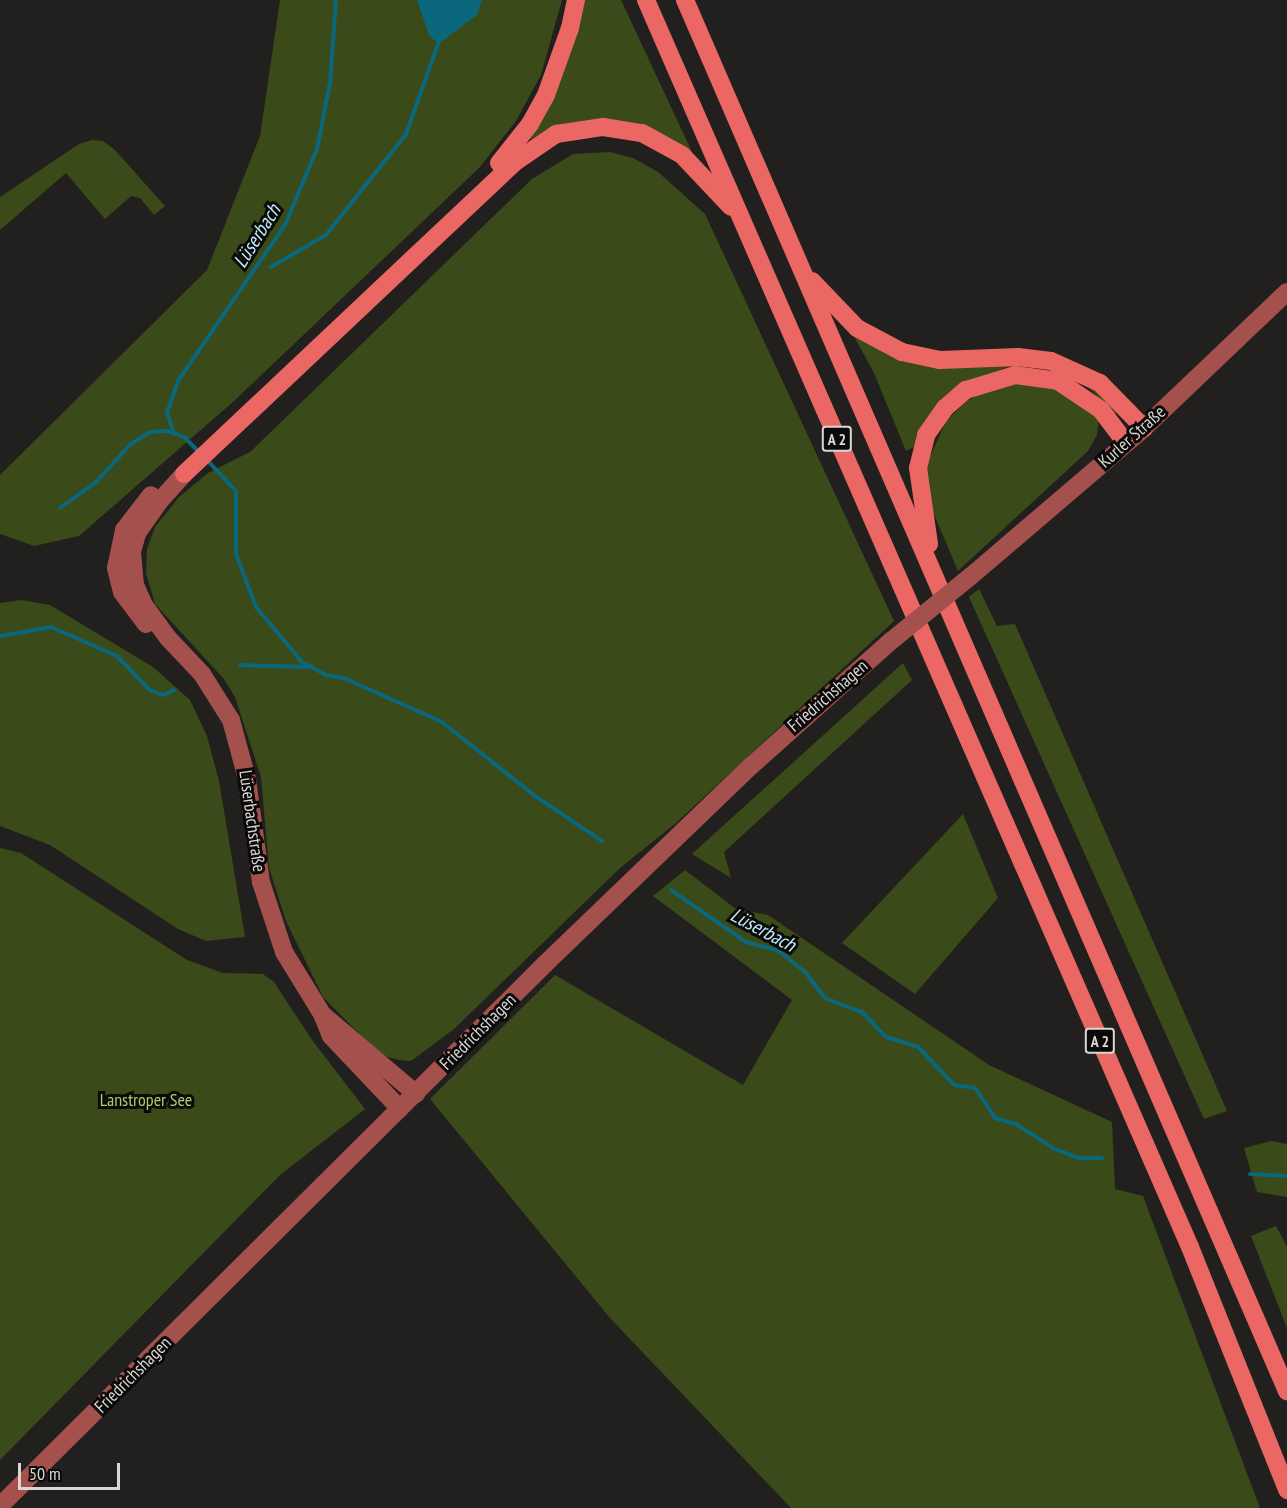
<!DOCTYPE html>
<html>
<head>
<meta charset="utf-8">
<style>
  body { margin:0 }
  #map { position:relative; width:1287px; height:1508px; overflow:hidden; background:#22201e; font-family:"PT Sans Narrow",sans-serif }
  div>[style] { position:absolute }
  .green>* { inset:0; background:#3a4a18 }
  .water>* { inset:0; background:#0b677c }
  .stream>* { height:4px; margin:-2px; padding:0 2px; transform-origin:2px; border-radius:2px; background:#0b677c }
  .secondary>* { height:18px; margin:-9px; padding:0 9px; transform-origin:9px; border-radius:9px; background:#a4514e }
  .highway>* { height:18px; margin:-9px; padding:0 9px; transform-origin:9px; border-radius:9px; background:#ea6764 }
  .secondary-bridge>* { height:18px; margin:-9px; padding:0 9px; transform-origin:9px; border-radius:9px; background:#a4514e }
  span { translate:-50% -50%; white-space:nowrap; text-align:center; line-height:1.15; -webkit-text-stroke:6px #0b0a09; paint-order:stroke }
  .shield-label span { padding:2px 4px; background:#0b0a09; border:2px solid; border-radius:4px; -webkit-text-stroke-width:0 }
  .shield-label { font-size:16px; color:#d8d7d6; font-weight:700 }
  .street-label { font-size:18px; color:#d8d7d6 }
  .park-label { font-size:18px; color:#acce69 }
  .water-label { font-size:20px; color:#bdedfc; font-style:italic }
  .scale { position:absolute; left:18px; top:1463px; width:102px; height:27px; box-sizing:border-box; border:3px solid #d8d7d6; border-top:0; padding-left:8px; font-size:18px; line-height:21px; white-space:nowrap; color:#d8d7d6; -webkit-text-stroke:4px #0b0a09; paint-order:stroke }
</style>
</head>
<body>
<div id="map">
  <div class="green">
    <i style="clip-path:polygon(280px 0,562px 0,541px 75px,516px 121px,479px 168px,234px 401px,79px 536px,34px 546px,0 534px,0 475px,207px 270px,260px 136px)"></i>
    <i style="clip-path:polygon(582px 0,621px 0,692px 152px,651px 130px,557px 129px,529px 140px,545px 111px)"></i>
    <i style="clip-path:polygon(92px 140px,103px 141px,115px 150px,165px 206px,154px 215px,140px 198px,131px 196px,105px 219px,66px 173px,0 230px,0 197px,79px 144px)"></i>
    <i style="clip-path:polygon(610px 152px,633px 158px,658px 172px,705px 214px,894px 621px,676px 823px,620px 868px,454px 1029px,411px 1061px,399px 1060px,380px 1055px,323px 997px,286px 921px,269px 868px,261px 777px,235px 697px,224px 679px,155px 604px,146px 573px,147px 549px,155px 527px,179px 497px,208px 473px,250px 452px,532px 179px,573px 154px)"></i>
    <i style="clip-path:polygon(851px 331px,898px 358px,935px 365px,1007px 362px,1037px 364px,1067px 371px,1092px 386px,1117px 412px,1115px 414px,1088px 387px,1064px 374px,1037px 367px,1008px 367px,962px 385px,941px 402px,924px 424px,914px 447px,906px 451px,874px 373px)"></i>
    <i style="clip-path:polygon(1012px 383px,1057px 389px,1099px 419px,1097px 435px,1088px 451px,958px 571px,931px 507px,926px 466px,946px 421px,967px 401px,990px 388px)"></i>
    <i style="clip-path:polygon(979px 589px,997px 626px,1015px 624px,1227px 1111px,1204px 1119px,969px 597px)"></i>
    <i style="clip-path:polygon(21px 600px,50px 605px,153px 667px,190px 700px,207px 736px,219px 781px,245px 937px,206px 941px,178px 929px,50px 845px,0 826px,0 603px)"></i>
    <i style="clip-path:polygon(903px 663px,912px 680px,724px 852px,731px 878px,692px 854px)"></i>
    <i style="clip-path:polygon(963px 814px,998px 898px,915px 994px,842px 943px)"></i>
    <i style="clip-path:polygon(0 848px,21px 853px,187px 960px,223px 973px,263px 974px,274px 982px,312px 1040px,365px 1109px,280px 1175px,0 1460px)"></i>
    <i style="clip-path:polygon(685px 870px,736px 909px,768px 915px,989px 1065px,1112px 1122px,1115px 1189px,1143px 1196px,1260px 1508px,791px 1508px,610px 1318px,430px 1099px,555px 975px,743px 1085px,792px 1000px,653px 896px)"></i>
    <i style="clip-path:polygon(1271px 1141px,1287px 1144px,1287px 1197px,1257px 1192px,1244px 1148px)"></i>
    <i style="clip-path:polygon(1276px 1226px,1287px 1247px,1287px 1328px,1251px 1236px)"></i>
  </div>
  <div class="water">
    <i style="clip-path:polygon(417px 0,482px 0,477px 15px,438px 44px,429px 35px)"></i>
  </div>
  <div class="stream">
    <i style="left:271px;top:267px;width:64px;rotate:-30.2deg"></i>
    <i style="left:326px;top:235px;width:129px;rotate:-51.6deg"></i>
    <i style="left:406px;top:134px;width:96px;rotate:-70.4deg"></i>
    <i style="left:174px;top:434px;width:22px;rotate:-108deg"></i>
    <i style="left:167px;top:413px;width:34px;rotate:-71deg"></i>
    <i style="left:178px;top:381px;width:189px;rotate:-55.6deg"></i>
    <i style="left:285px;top:225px;width:82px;rotate:-67.2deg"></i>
    <i style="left:317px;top:149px;width:67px;rotate:-78.9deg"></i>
    <i style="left:330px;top:83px;width:83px;rotate:-85.9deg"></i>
    <i style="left:207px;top:460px;width:42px;rotate:46.9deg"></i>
    <i style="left:236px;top:491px;width:63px;rotate:90deg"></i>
    <i style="left:236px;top:554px;width:57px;rotate:69.3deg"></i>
    <i style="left:256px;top:607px;width:72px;rotate:50.1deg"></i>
    <i style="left:302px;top:662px;width:27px;rotate:28deg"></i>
    <i style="left:326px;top:675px;width:20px;rotate:11deg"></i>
    <i style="left:346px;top:679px;width:105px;rotate:24.1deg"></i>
    <i style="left:442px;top:722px;width:119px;rotate:38.5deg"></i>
    <i style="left:535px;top:796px;width:81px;rotate:33.9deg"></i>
    <i style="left:60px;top:508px;width:44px;rotate:-35.8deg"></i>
    <i style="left:96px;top:482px;width:52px;rotate:-47.4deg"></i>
    <i style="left:131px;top:444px;width:22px;rotate:-32deg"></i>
    <i style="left:150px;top:432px;width:17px;rotate:-3deg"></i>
    <i style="left:167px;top:431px;width:18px;rotate:19deg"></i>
    <i style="left:184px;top:437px;width:23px;rotate:45deg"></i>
    <i style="left:0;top:636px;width:52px;rotate:-10deg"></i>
    <i style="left:51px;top:627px;width:72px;rotate:23.7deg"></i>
    <i style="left:117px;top:656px;width:47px;rotate:45.9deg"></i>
    <i style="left:150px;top:690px;width:14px;rotate:21deg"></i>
    <i style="left:163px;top:695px;width:12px;rotate:-24deg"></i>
    <i style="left:240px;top:665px;width:71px;rotate:1.6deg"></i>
    <i style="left:671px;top:890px;width:91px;rotate:34.7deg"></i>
    <i style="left:746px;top:942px;width:34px;rotate:15deg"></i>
    <i style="left:779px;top:951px;width:35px;rotate:39deg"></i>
    <i style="left:806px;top:973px;width:31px;rotate:53deg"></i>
    <i style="left:825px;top:998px;width:40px;rotate:21deg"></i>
    <i style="left:862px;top:1012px;width:35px;rotate:46deg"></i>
    <i style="left:886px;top:1037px;width:34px;rotate:17deg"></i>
    <i style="left:918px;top:1047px;width:52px;rotate:46.5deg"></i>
    <i style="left:954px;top:1085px;width:21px;rotate:8deg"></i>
    <i style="left:975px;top:1088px;width:36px;rotate:56deg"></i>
    <i style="left:995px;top:1118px;width:22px;rotate:16deg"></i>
    <i style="left:1016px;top:1124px;width:46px;rotate:32.7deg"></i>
    <i style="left:1055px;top:1149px;width:26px;rotate:21deg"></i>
    <i style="left:1079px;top:1158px;width:23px"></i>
    <i style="left:1250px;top:1174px;width:37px;rotate:3deg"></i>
  </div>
  <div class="secondary">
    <i style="left:184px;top:474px;width:38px;rotate:132deg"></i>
    <i style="left:159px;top:502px;width:39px;rotate:125deg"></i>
    <i style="left:137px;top:534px;width:19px;rotate:106deg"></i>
    <i style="left:132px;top:552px;width:33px;rotate:85deg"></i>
    <i style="left:135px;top:585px;width:22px;rotate:66deg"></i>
    <i style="left:144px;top:605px;width:41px;rotate:54deg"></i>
    <i style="left:168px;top:638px;width:50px;rotate:46.6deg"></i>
    <i style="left:202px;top:674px;width:54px;rotate:57.8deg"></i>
    <i style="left:231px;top:720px;width:61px;rotate:74.8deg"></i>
    <i style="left:247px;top:779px;width:104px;rotate:82.3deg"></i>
    <i style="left:261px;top:882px;width:74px;rotate:71.8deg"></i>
    <i style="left:284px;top:952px;width:73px;rotate:58.5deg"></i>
    <i style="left:322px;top:1014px;width:24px;rotate:68deg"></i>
    <i style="left:331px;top:1036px;width:100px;rotate:46.6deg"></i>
    <i style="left:971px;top:576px;width:228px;rotate:-40.5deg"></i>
    <i style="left:1144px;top:428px;width:197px;rotate:-43.6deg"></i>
    <i style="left:146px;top:624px;width:40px;rotate:-127deg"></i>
    <i style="left:122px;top:592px;width:25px;rotate:-104deg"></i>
    <i style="left:116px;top:568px;width:39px;rotate:-78deg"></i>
    <i style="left:124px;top:530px;width:44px;rotate:-52.4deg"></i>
    <i style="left:323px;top:1015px;width:122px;rotate:40.3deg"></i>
    <i style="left:0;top:1506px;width:769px;rotate:-44.84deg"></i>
    <i style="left:545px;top:964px;width:286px;rotate:-43.9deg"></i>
    <i style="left:751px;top:766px;width:188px;rotate:-41.8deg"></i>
  </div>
  <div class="highway">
    <i style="left:646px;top:0;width:1360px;rotate:66.43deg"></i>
    <i style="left:1190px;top:1247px;width:262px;rotate:68.2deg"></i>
    <i style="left:685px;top:0;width:1516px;rotate:66.6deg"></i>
    <i style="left:499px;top:163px;width:50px;rotate:-51.5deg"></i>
    <i style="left:530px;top:124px;width:33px;rotate:-61deg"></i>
    <i style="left:546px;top:95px;width:71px;rotate:-70.3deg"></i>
    <i style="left:570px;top:28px;width:29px;rotate:-78deg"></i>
    <i style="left:812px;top:281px;width:65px;rotate:46.2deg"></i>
    <i style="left:857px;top:328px;width:51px;rotate:28.1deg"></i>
    <i style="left:902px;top:352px;width:39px;rotate:12deg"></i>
    <i style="left:940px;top:360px;width:78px;rotate:-2.2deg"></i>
    <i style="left:1018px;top:357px;width:33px;rotate:7deg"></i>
    <i style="left:1051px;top:361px;width:54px;rotate:24.2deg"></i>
    <i style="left:1100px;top:383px;width:63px;rotate:45.6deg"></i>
    <i style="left:184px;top:474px;width:455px;rotate:-43.3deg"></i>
    <i style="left:515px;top:162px;width:50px;rotate:-34.3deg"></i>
    <i style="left:556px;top:134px;width:48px;rotate:-8.5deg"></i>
    <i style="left:603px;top:127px;width:39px;rotate:9deg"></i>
    <i style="left:642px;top:133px;width:46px;rotate:28.8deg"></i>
    <i style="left:682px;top:155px;width:71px;rotate:46.7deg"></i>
    <i style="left:929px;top:544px;width:77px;rotate:-98.2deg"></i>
    <i style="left:918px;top:468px;width:34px;rotate:-76deg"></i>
    <i style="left:926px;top:435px;width:33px;rotate:-55deg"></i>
    <i style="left:945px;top:408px;width:28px;rotate:-41deg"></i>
    <i style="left:966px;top:390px;width:51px;rotate:-17deg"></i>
    <i style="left:1015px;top:375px;width:43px;rotate:7.9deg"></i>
    <i style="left:1058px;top:381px;width:52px;rotate:34deg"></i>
    <i style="left:1101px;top:410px;width:41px;rotate:52.9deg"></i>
  </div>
  <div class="secondary-bridge">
    <i style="left:891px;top:641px;width:103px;rotate:-39.1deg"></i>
  </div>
  <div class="shield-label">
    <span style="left:837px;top:439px">A 2</span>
    <span style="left:1100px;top:1041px">A 2</span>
  </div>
  <div class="street-label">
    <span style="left:1132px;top:437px;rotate:-42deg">Kurler Straße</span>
    <span style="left:828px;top:696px;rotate:-41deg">Friedrichshagen</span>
    <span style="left:252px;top:821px;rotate:82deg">Lüserbachstraße</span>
    <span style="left:478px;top:1032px;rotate:-45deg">Friedrichshagen</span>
    <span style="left:133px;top:1375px;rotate:-45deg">Friedrichshagen</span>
  </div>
  <div class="park-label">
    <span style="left:146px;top:1100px">Lanstroper See</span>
  </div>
  <div class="water-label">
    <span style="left:257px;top:236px;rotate:-58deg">Lüserbach</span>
    <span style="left:763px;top:930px;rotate:28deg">Lüserbach</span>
  </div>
  <div class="scale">50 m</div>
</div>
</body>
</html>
